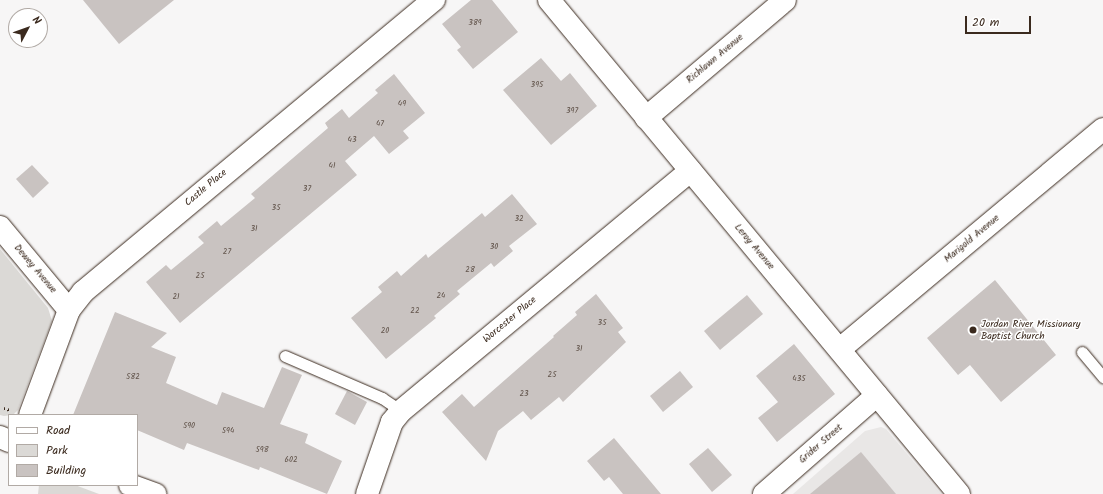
<!DOCTYPE html>
<html>
<head>
<meta charset="utf-8">
<style>
  body { margin:0 }
  #map { position:relative; width:1103px; height:494px; overflow:hidden; background:#f7f6f6; font-family:Kalam,sans-serif }
  div>[style] { position:absolute }
  .built>* { inset:0; background:#e9e7e6 }
  .green>* { inset:0; background:#dbd9d6 }
  .building>* { inset:0; background:#c9c3c1 }
  .path>* { height:2.5px; margin-top:-1.25px; transform-origin:0; background:repeating-linear-gradient(90deg,#3b2a1e 0 1px,transparent 0 4px) }
  .roads { filter:drop-shadow(0 0 1px #3b2a1e) drop-shadow(0 0 1px #3b2a1e) }
  .lane>* { height:11px; margin:-5.5px; padding:0 5.5px; transform-origin:5.5px; border-radius:5.5px; background:#fff }
  .street>* { height:22px; margin:-11px; padding:0 11px; transform-origin:11px; border-radius:11px; background:#fff }
  .secondary>* { height:22px; margin:-11px; padding:0 11px; transform-origin:11px; border-radius:11px; background:#fff }
  .dots>* { width:11px; height:11px; translate:-50% -50%; box-sizing:border-box; border:2px solid #fff; border-radius:50% }
  span { translate:-50% -50%; white-space:nowrap; text-align:center; line-height:1.15; -webkit-text-stroke:3px #fff; paint-order:stroke }
  .number-label { font-size:8px; color:#5e5047 }
  .number-label span { -webkit-text-stroke-width:0 }
  .street-label { font-size:10px; color:#3b2a1e }
  .poi-label { font-size:10px; color:#3b2a1e }
  .left { translate:0 -50%; text-align:left }
  .legend { position:absolute; left:8px; top:414px; width:130px; height:72px; box-sizing:border-box; background:#fff; border:1px solid #b1aaa5; margin:0; padding:5px 7px; list-style:none; font-size:12px; color:#3b2a1e }
  .legend li { display:flex; align-items:center; gap:8px; height:20px }
  .legend b { width:20px; border:1px solid #b1aaa5 }
  .north { position:absolute; left:8px; top:8px; width:40px; height:40px; box-sizing:border-box; background:#fff; border:1px solid #b1aaa5; border-radius:50%; rotate:49deg; font-size:11px; font-weight:700; line-height:16px; text-align:center; color:#3b2a1e }
  .north::after { content:''; display:block; margin:auto; width:14px; height:18px; background:#3b2a1e; clip-path:polygon(50% 0,100% 100%,50% 72%,0 100%) }
  .scale { position:absolute; left:965px; top:16px; width:66px; height:18px; box-sizing:border-box; border:2px solid #3b2a1e; border-top:0; padding-left:5px; font-size:12px; line-height:14px; white-space:nowrap; color:#3b2a1e; -webkit-text-stroke:3px #fff; paint-order:stroke }
</style>
</head>
<body>
<div id="map">
  <div class="built">
    <i style="clip-path:polygon(881px 427px,886px 429px,941px 494px,793px 494px,865px 431px)"></i>
  </div>
  <div class="green">
    <i style="clip-path:polygon(0 249px,48px 308px,52px 321px,18px 410px,13px 415px,4px 416px,0 415px)"></i>
    <i style="clip-path:polygon(39px 485px,75px 485px,99px 494px,38px 494px)"></i>
  </div>
  <div class="building">
    <i style="clip-path:polygon(83px 0,174px 0,119px 44px)"></i>
    <i style="clip-path:polygon(471px 0,492px 0,518px 32px,473px 69px,457px 50px,461px 47px,442px 24px)"></i>
    <i style="clip-path:polygon(541px 58px,561px 81px,570px 73px,597px 106px,551px 145px,503px 90px)"></i>
    <i style="clip-path:polygon(394px 74px,425px 113px,403px 131px,409px 138px,389px 154px,374px 136px,345px 161px,357px 175px,180px 323px,146px 282px,166px 265px,171px 270px,204px 243px,198px 237px,217px 221px,221px 226px,255px 198px,251px 194px,328px 128px,325px 123px,342px 109px,349px 118px,378px 93px,375px 90px)"></i>
    <i style="clip-path:polygon(32px 165px,49px 183px,33px 198px,16px 179px)"></i>
    <i style="clip-path:polygon(512px 194px,537px 224px,509px 246px,513px 251px,494px 267px,491px 263px,457px 291px,460px 294px,434px 316px,436px 318px,386px 359px,351px 318px,382px 292px,378px 287px,397px 271px,401px 276px,426px 254px,428px 258px,482px 213px,485px 217px)"></i>
    <i style="clip-path:polygon(995px 280px,1056px 355px,1001px 402px,970px 365px,958px 375px,927px 338px)"></i>
    <i style="clip-path:polygon(596px 294px,623px 328px,618px 332px,626px 342px,563px 402px,559px 397px,531px 420px,523px 411px,498px 431px,486px 461px,442px 412px,462px 394px,474px 407px,554px 337px,553px 336px,577px 315px,575px 312px)"></i>
    <i style="clip-path:polygon(747px 295px,763px 314px,720px 350px,704px 331px)"></i>
    <i style="clip-path:polygon(115px 312px,167px 333px,151px 347px,176px 357px,166px 383px,217px 405px,222px 392px,264px 408px,282px 367px,302px 375px,280px 424px,308px 434px,305px 443px,342px 461px,327px 494px,260px 467px,259px 470px,187px 443px,184px 450px,137px 430px,137px 415px,73px 415px)"></i>
    <i style="clip-path:polygon(794px 344px,835px 394px,777px 442px,758px 418px,778px 402px,756px 376px)"></i>
    <i style="clip-path:polygon(680px 371px,693px 387px,663px 412px,650px 396px)"></i>
    <i style="clip-path:polygon(347px 391px,367px 402px,355px 425px,335px 414px)"></i>
    <i style="clip-path:polygon(614px 438px,661px 494px,623px 494px,609px 477px,604px 481px,587px 461px)"></i>
    <i style="clip-path:polygon(708px 448px,732px 475px,712px 492px,689px 464px)"></i>
    <i style="clip-path:polygon(861px 452px,896px 494px,810px 494px)"></i>
  </div>
  <div class="path">
    <i style="left:4px;top:408px;width:6px;rotate:18deg"></i>
  </div>
  <div class="roads">
    <div class="lane">
      <i style="left:1082px;top:352px;width:33px;rotate:50deg"></i>
      <i style="left:285px;top:356px;width:106px;rotate:23.4deg"></i>
      <i style="left:382px;top:398px;width:23px;rotate:34deg"></i>
    </div>
    <div class="street">
      <i style="left:549px;top:0;width:642px;rotate:50.31deg"></i>
      <i style="left:646px;top:118px;width:182px;rotate:-40.3deg"></i>
      <i style="left:0;top:227px;width:108px;rotate:50.3deg"></i>
      <i style="left:840px;top:349px;width:343px;rotate:-39.9deg"></i>
      <i style="left:30px;top:415px;width:112px;rotate:-69.6deg"></i>
      <i style="left:69px;top:310px;width:23px;rotate:-52deg"></i>
      <i style="left:83px;top:292px;width:457px;rotate:-39.8deg"></i>
      <i style="left:367px;top:494px;width:76px;rotate:-70.9deg"></i>
      <i style="left:392px;top:422px;width:14px;rotate:-51deg"></i>
      <i style="left:401px;top:411px;width:376px;rotate:-39.7deg"></i>
      <i style="left:764px;top:494px;width:150px;rotate:-41.2deg"></i>
    </div>
    <div class="secondary">
      <i style="left:0;top:437px;width:10px;rotate:24deg"></i>
      <i style="left:130px;top:485px;width:27px;rotate:20deg"></i>
    </div>
  </div>
  <div class="dots">
    <i style="left:973px;top:330px;background:#3b2a1e"></i>
  </div>
  <div class="number-label">
    <span style="left:475px;top:23px">389</span>
    <span style="left:537px;top:85px">395</span>
    <span style="left:402px;top:104px">49</span>
    <span style="left:572px;top:111px">397</span>
    <span style="left:380px;top:124px">47</span>
    <span style="left:352px;top:140px">43</span>
    <span style="left:332px;top:166px">41</span>
    <span style="left:307px;top:189px">37</span>
    <span style="left:276px;top:208px">35</span>
    <span style="left:519px;top:219px">32</span>
    <span style="left:254px;top:229px">31</span>
    <span style="left:494px;top:247px">30</span>
    <span style="left:227px;top:252px">27</span>
    <span style="left:470px;top:270px">28</span>
    <span style="left:200px;top:276px">25</span>
    <span style="left:441px;top:296px">24</span>
    <span style="left:176px;top:297px">21</span>
    <span style="left:415px;top:311px">22</span>
    <span style="left:602px;top:323px">35</span>
    <span style="left:385px;top:331px">20</span>
    <span style="left:579px;top:349px">31</span>
    <span style="left:552px;top:375px">25</span>
    <span style="left:133px;top:377px">582</span>
    <span style="left:799px;top:379px">435</span>
    <span style="left:524px;top:394px">23</span>
    <span style="left:189px;top:426px">590</span>
    <span style="left:228px;top:431px">594</span>
    <span style="left:262px;top:450px">598</span>
    <span style="left:291px;top:460px">602</span>
  </div>
  <div class="street-label">
    <span style="left:715px;top:59px;rotate:-40deg">Richlawn Avenue</span>
    <span style="left:206px;top:188px;rotate:-40deg">Castle Place</span>
    <span style="left:972px;top:239px;rotate:-40deg">Marigold Avenue</span>
    <span style="left:754px;top:247px;rotate:50deg">Leroy Avenue</span>
    <span style="left:35px;top:269px;rotate:50deg">Dewey Avenue</span>
    <span style="left:510px;top:320px;rotate:-40deg">Worcester Place</span>
    <span style="left:821px;top:444px;rotate:-41deg">Grider Street</span>
  </div>
  <div class="poi-label">
    <span class="left" style="left:981px;top:330px">Jordan River Missionary<br>Baptist Church</span>
  </div>
  <ul class="legend">
  <li><b style="height:5px;background:#fff"></b>Road</li>
  <li><b style="height:11px;background:#dbd9d6"></b>Park</li>
  <li><b style="height:11px;background:#c9c3c1"></b>Building</li>
  </ul>
  <div class="north">N</div>
  <div class="scale">20 m</div>
</div>
</body>
</html>
